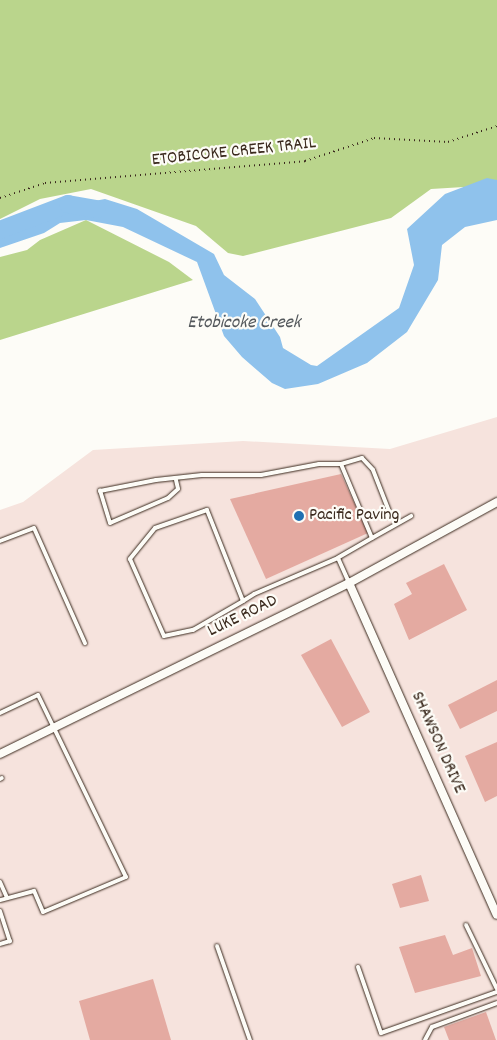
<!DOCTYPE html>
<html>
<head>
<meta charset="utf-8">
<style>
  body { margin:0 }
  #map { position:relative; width:497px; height:1040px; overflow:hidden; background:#fdfcf7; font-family:Dekko,sans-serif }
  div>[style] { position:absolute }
  .built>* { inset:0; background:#f6e3dd }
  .green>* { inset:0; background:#bad58c }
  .water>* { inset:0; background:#8fc2ec }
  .river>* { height:18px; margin:-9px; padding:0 9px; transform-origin:9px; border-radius:9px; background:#8fc2ec }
  .building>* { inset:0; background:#e4aaa1 }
  .path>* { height:2px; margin-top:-1px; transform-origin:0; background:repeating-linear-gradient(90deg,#3b2a1e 0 1px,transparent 0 5px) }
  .roads { filter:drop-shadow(0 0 1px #3b2a1e) drop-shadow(0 0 1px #3b2a1e) }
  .lane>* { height:4px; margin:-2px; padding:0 2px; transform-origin:2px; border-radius:2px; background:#fdfcf7 }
  .street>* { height:8px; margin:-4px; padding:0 4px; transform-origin:4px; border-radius:4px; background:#fdfcf7 }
  .dots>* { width:14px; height:14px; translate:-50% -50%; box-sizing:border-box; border:2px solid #fdfcf7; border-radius:50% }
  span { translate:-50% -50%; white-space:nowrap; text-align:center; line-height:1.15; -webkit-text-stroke:4.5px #fdfcf7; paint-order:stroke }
  .street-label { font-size:18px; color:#3b2a1e }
  .poi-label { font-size:18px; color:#3b2a1e }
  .left { translate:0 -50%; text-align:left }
  .water-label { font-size:19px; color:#54585c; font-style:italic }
</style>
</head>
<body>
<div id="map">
  <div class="built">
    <i style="clip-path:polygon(497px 417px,497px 1040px,0 1040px,0 510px,23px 502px,93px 450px,243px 441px,390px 449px)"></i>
  </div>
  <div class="green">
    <i style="clip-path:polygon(0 0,497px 0,497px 185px,431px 189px,391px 218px,243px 256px,228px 253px,196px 226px,91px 189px,40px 199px,0 219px)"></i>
    <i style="clip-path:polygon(86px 220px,169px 262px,193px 280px,0 340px,0 257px,27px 250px,40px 240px)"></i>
  </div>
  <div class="water">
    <i style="clip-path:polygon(487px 178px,497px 180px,497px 220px,465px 227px,442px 245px,438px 280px,407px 332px,367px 363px,318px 384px,285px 389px,272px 383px,242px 357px,224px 336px,197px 262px,123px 227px,86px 220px,60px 223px,44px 233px,0 248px,0 233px,57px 208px,105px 199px,137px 209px,214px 254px,224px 275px,255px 299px,280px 337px,283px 348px,311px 365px,317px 366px,399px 308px,414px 265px,407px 229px,445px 194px)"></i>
  </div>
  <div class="river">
    <i style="left:0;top:230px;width:73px;rotate:-20.9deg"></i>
    <i style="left:68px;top:204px;width:29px;rotate:10deg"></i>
  </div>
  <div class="building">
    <i style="clip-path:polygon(341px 474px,368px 533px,266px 579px,230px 499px)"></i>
    <i style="clip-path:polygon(444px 564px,467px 610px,409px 640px,394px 604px,412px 594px,406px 583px)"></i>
    <i style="clip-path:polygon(331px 639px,370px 712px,342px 727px,301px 655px)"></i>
    <i style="clip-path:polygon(497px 680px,497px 711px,460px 729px,448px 705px)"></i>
    <i style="clip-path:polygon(497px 742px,497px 796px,485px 802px,465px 756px)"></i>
    <i style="clip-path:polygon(421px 875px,429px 901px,400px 908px,392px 884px)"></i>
    <i style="clip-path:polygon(445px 935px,453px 955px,472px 948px,481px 976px,415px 993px,399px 947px)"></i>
    <i style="clip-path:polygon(153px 979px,171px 1040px,90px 1040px,79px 1001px)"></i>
    <i style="clip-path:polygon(486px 1012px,496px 1040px,449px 1040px,444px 1027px)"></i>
  </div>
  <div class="path">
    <i style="left:0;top:198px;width:47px;rotate:-18.4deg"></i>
    <i style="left:45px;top:183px;width:261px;rotate:-4.8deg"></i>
    <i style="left:305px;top:161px;width:73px;rotate:-18.4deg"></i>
    <i style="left:374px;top:138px;width:74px;rotate:3.1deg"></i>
    <i style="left:448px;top:142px;width:52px;rotate:-18.1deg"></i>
  </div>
  <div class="roads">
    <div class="lane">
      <i style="left:341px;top:464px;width:22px;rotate:-16deg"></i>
      <i style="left:362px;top:458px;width:16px;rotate:47deg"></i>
      <i style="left:373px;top:470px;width:44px;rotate:68.7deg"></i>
      <i style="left:176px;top:480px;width:9px;rotate:77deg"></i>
      <i style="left:178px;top:489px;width:13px;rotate:138deg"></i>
      <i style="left:168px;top:498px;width:63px;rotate:156.7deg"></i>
      <i style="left:110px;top:523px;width:34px;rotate:-107deg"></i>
      <i style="left:100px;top:491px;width:57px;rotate:-11.1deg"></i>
      <i style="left:156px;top:480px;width:46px;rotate:-6.2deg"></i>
      <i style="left:202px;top:475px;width:59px"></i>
      <i style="left:261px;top:475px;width:59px;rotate:-10.7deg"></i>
      <i style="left:319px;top:464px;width:22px"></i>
      <i style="left:341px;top:464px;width:80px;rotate:67.3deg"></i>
      <i style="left:372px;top:538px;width:39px;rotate:150deg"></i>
      <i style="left:338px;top:558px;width:27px;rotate:66deg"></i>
      <i style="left:372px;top:538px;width:45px;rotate:-29.4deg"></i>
      <i style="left:0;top:541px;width:36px;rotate:-21deg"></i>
      <i style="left:34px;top:528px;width:126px;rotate:66.1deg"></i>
      <i style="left:243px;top:601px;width:98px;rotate:-111.6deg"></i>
      <i style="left:207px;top:510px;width:55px;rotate:160.9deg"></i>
      <i style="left:155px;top:528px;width:40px;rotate:129deg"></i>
      <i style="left:130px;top:559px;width:84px;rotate:66.2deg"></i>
      <i style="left:164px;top:636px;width:30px;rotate:-12deg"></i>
      <i style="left:193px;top:630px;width:58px;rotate:-30.1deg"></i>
      <i style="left:243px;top:601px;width:13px;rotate:-32deg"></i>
      <i style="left:254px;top:594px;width:91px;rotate:-23.2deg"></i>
      <i style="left:0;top:713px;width:42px;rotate:-25.3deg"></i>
      <i style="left:38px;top:695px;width:202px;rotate:64.2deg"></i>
      <i style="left:126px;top:877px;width:90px;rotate:157.1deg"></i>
      <i style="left:43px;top:912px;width:23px;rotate:-113deg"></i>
      <i style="left:34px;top:891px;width:35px;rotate:165deg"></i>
      <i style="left:0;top:779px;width:2px;rotate:-27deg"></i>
      <i style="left:0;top:882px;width:17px;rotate:66deg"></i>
      <i style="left:0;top:911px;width:32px;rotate:72deg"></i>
      <i style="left:10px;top:941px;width:10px;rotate:163deg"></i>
      <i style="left:466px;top:925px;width:71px;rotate:64.2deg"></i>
      <i style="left:217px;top:946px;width:100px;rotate:70.7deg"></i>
      <i style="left:358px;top:967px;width:70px;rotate:70.8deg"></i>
      <i style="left:381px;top:1033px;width:123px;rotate:-19.5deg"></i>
      <i style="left:425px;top:1040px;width:15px;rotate:-62deg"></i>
      <i style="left:432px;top:1027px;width:69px;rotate:-20.3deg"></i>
    </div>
    <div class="street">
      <i style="left:349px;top:583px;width:363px;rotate:66deg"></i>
      <i style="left:0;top:754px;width:389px;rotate:-26.1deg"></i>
      <i style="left:349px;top:583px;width:169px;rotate:-28.7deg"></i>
    </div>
  </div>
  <div class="dots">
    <i style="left:299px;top:516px;background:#1f6fb2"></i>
  </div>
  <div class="street-label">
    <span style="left:234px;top:153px;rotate:-6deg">ETOBICOKE CREEK TRAIL</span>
    <span style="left:243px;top:617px;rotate:-26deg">LUKE ROAD</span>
    <span style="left:437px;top:743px;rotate:66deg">SHAWSON DRIVE</span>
  </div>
  <div class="poi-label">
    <span class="left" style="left:309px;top:516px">Pacific Paving</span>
  </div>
  <div class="water-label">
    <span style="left:244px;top:324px">Etobicoke Creek</span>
  </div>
</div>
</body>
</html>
